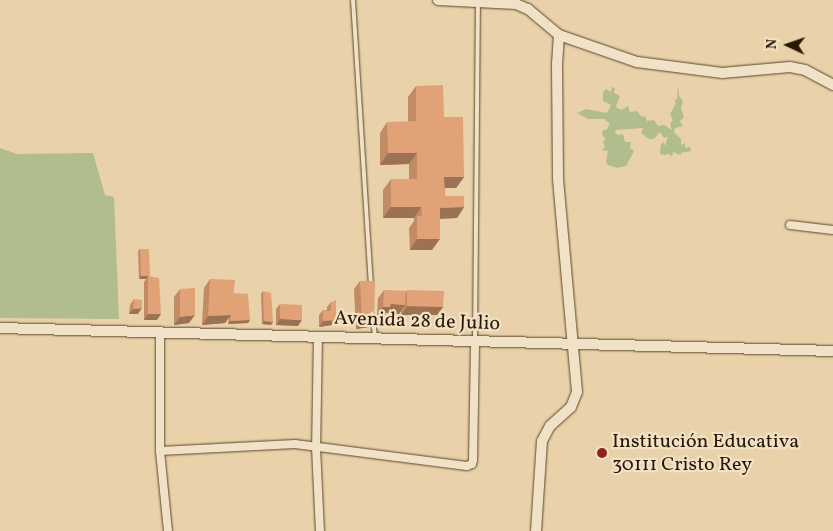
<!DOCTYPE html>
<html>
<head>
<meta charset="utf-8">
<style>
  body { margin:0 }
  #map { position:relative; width:833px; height:531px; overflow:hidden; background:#e9d1a9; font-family:Vollkorn,serif }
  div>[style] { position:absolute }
  .green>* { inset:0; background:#b1bd8c }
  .roads { filter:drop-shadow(0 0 1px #5a462b) drop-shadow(0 0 1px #5a462b) }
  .service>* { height:4px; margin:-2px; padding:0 2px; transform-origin:2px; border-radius:2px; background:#f1e1c7 }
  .minor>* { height:8px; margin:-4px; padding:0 4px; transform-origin:4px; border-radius:4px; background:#f1e1c7 }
  .tertiary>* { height:10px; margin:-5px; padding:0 5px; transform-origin:5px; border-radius:5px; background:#f1e1c7 }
  .wall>* { inset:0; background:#c18b65 }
  .shaded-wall>* { inset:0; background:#9d7153 }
  .building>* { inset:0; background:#e0a276 }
  .dots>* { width:14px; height:14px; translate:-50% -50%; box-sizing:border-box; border:2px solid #f1e1c7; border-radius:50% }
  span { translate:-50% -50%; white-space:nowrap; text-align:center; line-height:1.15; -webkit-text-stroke:4.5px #f1e1c7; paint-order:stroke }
  .street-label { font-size:20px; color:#2b1801 }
  .poi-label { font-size:20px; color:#2b1801 }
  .left { translate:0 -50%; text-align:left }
  .north { position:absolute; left:763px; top:20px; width:50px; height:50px; -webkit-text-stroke:4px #f1e1c7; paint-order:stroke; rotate:273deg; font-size:14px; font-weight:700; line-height:20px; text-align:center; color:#2b1801 }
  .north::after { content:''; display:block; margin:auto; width:18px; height:22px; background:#2b1801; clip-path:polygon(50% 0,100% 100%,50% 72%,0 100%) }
</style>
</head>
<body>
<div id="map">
  <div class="green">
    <i style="clip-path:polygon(678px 84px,679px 96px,683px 101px,681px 108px,684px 117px,680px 121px,683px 126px,675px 128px,674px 132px,681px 139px,681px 145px,685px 143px,685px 148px,690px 147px,691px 151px,681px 153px,681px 155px,673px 152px,672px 157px,669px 154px,664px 155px,660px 154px,661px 144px,664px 142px,665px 146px,668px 137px,664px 138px,660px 132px,654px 139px,649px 139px,641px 133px,643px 128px,616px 130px,615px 133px,619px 135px,623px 134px,625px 142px,631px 142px,630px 148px,634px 151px,626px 166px,617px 168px,608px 165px,606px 162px,608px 151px,602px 150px,605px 147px,603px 142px,606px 138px,603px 137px,602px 131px,607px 129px,610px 124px,604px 119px,588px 119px,577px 113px,586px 109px,607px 113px,611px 105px,603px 101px,603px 92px,606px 89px,611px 92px,612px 87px,615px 88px,614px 93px,620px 96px,616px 106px,617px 108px,622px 110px,628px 106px,630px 112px,637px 111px,642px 117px,645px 116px,647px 121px,654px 120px,658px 126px,664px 125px,672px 130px,670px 124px,673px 120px,670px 114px,676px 103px,674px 100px,677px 99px)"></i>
    <i style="clip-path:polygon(0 148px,17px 154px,93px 153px,105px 195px,114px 197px,119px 319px,0 318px)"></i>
  </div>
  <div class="roads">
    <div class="service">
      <i style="left:353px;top:0;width:287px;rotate:86.4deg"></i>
      <i style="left:373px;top:318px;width:20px;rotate:84deg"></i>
      <i style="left:475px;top:340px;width:336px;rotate:-89.5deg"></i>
    </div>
    <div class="minor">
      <i style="left:790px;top:225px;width:43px;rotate:6.6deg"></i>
      <i style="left:160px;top:332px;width:119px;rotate:90deg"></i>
      <i style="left:160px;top:451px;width:80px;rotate:84.3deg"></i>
      <i style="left:318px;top:336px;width:111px;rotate:91deg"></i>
      <i style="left:316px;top:447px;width:84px;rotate:87.3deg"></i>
      <i style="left:160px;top:451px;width:135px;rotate:-3deg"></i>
      <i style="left:295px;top:444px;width:173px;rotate:7.3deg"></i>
      <i style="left:467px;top:466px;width:5px;rotate:-22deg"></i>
      <i style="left:472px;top:464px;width:4px;rotate:-76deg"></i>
      <i style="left:473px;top:460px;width:118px;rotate:-89deg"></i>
    </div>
    <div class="tertiary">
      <i style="left:438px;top:0;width:78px;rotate:2.9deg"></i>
      <i style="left:516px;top:4px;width:13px;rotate:23deg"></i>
      <i style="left:528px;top:9px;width:40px;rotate:40deg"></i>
      <i style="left:559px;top:35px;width:83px;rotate:19.1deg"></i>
      <i style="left:637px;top:62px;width:86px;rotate:7.4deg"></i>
      <i style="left:722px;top:73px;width:68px;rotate:-5deg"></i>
      <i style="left:790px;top:67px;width:15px;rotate:11deg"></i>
      <i style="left:805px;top:70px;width:32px;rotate:28deg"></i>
      <i style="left:0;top:328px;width:833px;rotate:1.58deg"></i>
      <i style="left:536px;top:531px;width:90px;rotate:-86.2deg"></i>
      <i style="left:542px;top:441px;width:17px;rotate:-62deg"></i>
      <i style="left:550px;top:426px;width:28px;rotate:-42deg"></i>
      <i style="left:571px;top:407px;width:16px;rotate:-68deg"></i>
      <i style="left:577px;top:392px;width:215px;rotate:-95.1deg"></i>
      <i style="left:558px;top:178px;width:114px;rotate:-90.5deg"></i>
      <i style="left:557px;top:64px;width:29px;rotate:-86deg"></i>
    </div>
  </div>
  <div class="wall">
    <i style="clip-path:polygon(416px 86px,444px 117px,464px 177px,456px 188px,445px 188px,445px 196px,464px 207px,457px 218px,440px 219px,432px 250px,410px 250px,409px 228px,414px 221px,414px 218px,383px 218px,383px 190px,391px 179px,409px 179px,409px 164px,380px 165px,380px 133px,387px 122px,408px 122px,408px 97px)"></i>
    <i style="clip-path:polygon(140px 249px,150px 277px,157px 320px,144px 320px,144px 282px,146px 279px,139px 279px,138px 251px)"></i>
    <i style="clip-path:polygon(210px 279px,233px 293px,250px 320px,248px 323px,228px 324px,229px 317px,225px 323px,202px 325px,204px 288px)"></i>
    <i style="clip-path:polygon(360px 281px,369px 327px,356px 329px,354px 289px)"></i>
    <i style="clip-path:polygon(180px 289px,189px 323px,174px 325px,174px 297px)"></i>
    <i style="clip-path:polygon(384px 290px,406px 292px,407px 290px,443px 307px,437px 315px,401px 315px,401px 311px,399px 314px,386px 313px,384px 316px,377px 315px,378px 298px)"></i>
    <i style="clip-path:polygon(263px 291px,271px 325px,262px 324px,261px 294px)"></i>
    <i style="clip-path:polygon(134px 299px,138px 314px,129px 314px,130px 305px)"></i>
    <i style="clip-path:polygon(331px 302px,332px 325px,319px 327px,319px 315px,323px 310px,327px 310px,327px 307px)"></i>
    <i style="clip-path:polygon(280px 304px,298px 326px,276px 325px,276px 309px)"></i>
  </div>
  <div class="shaded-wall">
    <i style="clip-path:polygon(388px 153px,417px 153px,409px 164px,380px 165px)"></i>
    <i style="clip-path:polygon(444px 177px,464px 177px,456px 188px,437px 188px)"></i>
    <i style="clip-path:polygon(391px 207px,421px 207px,414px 218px,383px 218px)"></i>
    <i style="clip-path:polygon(464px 207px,457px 218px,432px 219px,440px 208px)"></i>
    <i style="clip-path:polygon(417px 239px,440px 239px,432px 250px,410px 250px)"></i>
    <i style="clip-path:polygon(141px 276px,148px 276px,146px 279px,139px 279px)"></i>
    <i style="clip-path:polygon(391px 304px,405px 305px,399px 314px,386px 313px,384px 316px,377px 315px,383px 307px)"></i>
    <i style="clip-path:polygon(407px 306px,443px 307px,437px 315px,401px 315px)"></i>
    <i style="clip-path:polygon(142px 308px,138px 314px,129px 314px,133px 309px)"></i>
    <i style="clip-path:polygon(148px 314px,161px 314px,157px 320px,144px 320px)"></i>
    <i style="clip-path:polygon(195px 315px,189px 323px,174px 325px,180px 317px)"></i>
    <i style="clip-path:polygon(231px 315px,225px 323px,202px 325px,208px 316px)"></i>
    <i style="clip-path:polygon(280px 319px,302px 320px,298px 326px,276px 325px)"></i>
    <i style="clip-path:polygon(374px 319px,369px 327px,356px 329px,362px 321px)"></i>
    <i style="clip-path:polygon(250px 320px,248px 323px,228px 324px,230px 321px)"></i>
    <i style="clip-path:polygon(336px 320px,332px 325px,319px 327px,323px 321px)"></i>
    <i style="clip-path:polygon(264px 321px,273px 322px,271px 325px,262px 324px)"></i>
  </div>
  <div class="building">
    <i style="clip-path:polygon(443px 85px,444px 117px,463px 117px,464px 177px,444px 177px,445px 196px,464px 196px,464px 207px,440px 208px,440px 239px,417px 239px,417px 216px,422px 216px,421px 207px,391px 207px,391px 179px,417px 179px,417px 153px,388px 153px,387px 122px,416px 121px,416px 86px)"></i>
    <i style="clip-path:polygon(140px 249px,149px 249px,150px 276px,141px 276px)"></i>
    <i style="clip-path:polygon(148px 276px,159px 278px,161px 314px,148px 314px)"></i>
    <i style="clip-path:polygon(210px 279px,235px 280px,231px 315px,208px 316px)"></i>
    <i style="clip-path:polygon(360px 281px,375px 281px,374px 319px,362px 321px)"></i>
    <i style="clip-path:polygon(195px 288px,195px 315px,180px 317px,180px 289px)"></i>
    <i style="clip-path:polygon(384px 290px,406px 291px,405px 305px,391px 304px,390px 307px,383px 307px)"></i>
    <i style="clip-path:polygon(407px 290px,444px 291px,443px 307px,407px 306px)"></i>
    <i style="clip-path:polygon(263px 291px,271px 293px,273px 322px,264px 321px)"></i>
    <i style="clip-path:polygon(233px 293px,248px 294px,250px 320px,230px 321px)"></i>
    <i style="clip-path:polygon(134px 299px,142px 300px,142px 308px,133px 309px)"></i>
    <i style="clip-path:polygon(336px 300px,336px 320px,323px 321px,323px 310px,331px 311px,331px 302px)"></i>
    <i style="clip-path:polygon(280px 304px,302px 305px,302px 320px,280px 319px)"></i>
  </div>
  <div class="dots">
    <i style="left:602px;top:453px;background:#8f2418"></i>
  </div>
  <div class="street-label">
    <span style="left:417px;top:322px;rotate:2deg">Avenida 28 de Julio</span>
  </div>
  <div class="poi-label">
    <span class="left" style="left:612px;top:454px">Institución Educativa<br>30111 Cristo Rey</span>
  </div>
  <div class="north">N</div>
</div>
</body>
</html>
